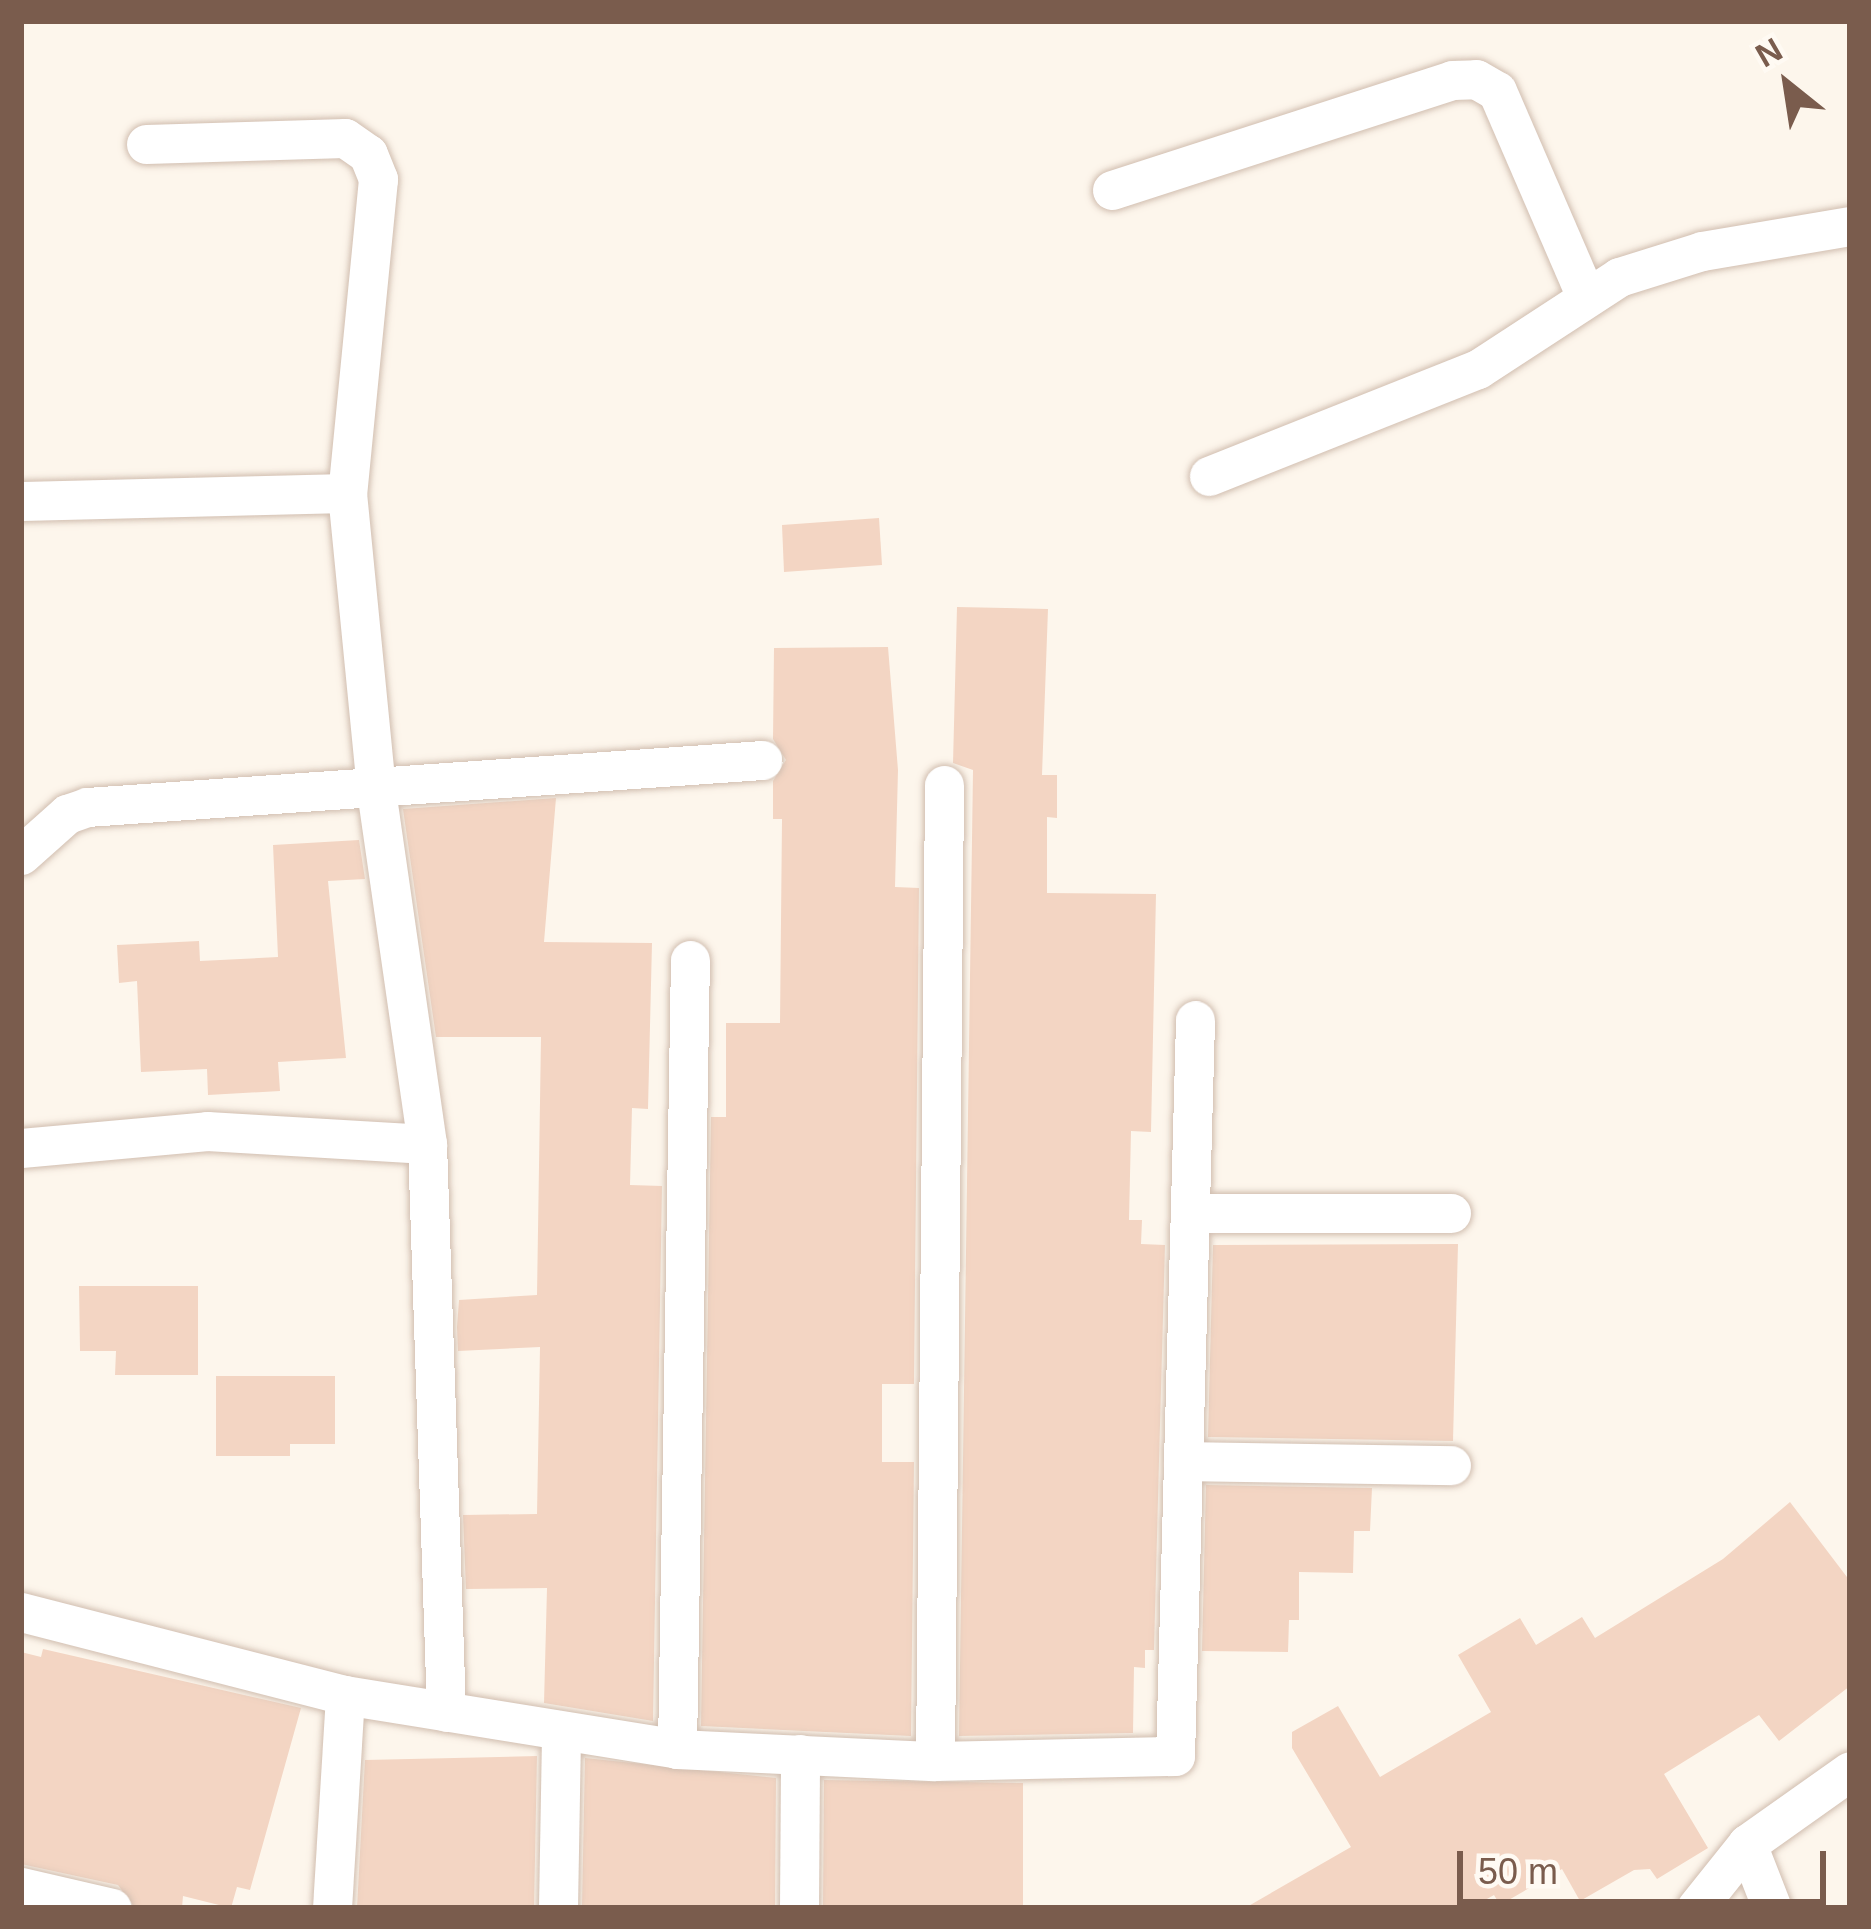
<!DOCTYPE html>
<html>
<head>
<meta charset="utf-8">
<style>
  body { margin:0 }
  #map { position:relative; width:1871px; height:1929px; overflow:hidden; background:#fdf6ec; font-family:Helvetica,sans-serif }
  div>[style] { position:absolute }
  .building>* { inset:0; background:#f3d5c3 }
  .roads { filter:drop-shadow(0 0 3px #d1beb0) drop-shadow(0 0 3px #d1beb0) }
  .minor>* { height:39px; margin:-19.5px; padding:0 19.5px; transform-origin:19.5px; border-radius:19.5px; background:#fff }
  span { translate:-50% -50%; white-space:nowrap; text-align:center; line-height:1.15; -webkit-text-stroke:9px #fffaf3; paint-order:stroke }
  .frame { position:absolute; inset:0; border:24px solid #7a5c4d; pointer-events:none }
  .north { position:absolute; left:1727px; top:24px; width:120px; height:120px; -webkit-text-stroke:9px #fffaf3; paint-order:stroke; rotate:330deg; font-size:33px; font-weight:700; line-height:48px; text-align:center; color:#7a5c4d }
  .north::after { content:''; display:block; margin:auto; width:42px; height:54px; background:#7a5c4d; clip-path:polygon(50% 0,100% 100%,50% 72%,0 100%) }
  .scale { position:absolute; left:1457px; top:1851px; width:369px; height:54px; box-sizing:border-box; border:6px solid #7a5c4d; border-top:0; padding-left:15px; font-size:36px; line-height:42px; white-space:nowrap; color:#7a5c4d; -webkit-text-stroke:9px #fffaf3; paint-order:stroke }
</style>
</head>
<body>
<div id="map">
  <div class="building">
    <i style="clip-path:polygon(879px 518px,882px 565px,784px 572px,782px 525px)"></i>
    <i style="clip-path:polygon(957px 607px,1048px 609px,1042px 775px,1057px 775px,1057px 818px,1047px 817px,1047px 893px,1156px 894px,1151px 1132px,1131px 1131px,1129px 1220px,1142px 1220px,1141px 1244px,1165px 1245px,1159px 1461px,1154px 1650px,1145px 1650px,1145px 1668px,1134px 1667px,1133px 1733px,959px 1736px,973px 770px,953px 763px)"></i>
    <i style="clip-path:polygon(888px 647px,898px 770px,895px 887px,919px 888px,914px 1384px,882px 1384px,882px 1462px,914px 1462px,911px 1736px,701px 1726px,711px 1117px,726px 1117px,726px 1023px,780px 1023px,782px 819px,773px 819px,773px 781px,786px 760px,773px 739px,774px 648px)"></i>
    <i style="clip-path:polygon(556px 798px,544px 942px,652px 943px,648px 1109px,632px 1108px,630px 1185px,662px 1186px,653px 1721px,544px 1703px,547px 1588px,466px 1589px,463px 1515px,537px 1514px,540px 1347px,458px 1351px,457px 1327px,459px 1300px,537px 1295px,541px 1037px,436px 1037px,403px 809px)"></i>
    <i style="clip-path:polygon(359px 840px,365px 879px,328px 881px,346px 1058px,278px 1062px,280px 1091px,208px 1095px,207px 1069px,141px 1072px,137px 981px,119px 983px,117px 945px,199px 941px,200px 961px,278px 957px,273px 845px)"></i>
    <i style="clip-path:polygon(1458px 1244px,1453px 1441px,1208px 1437px,1213px 1245px)"></i>
    <i style="clip-path:polygon(79px 1286px,198px 1286px,198px 1375px,115px 1375px,116px 1351px,80px 1351px)"></i>
    <i style="clip-path:polygon(216px 1376px,335px 1376px,335px 1444px,290px 1444px,290px 1456px,216px 1456px)"></i>
    <i style="clip-path:polygon(1206px 1485px,1372px 1488px,1370px 1531px,1354px 1531px,1353px 1573px,1299px 1572px,1299px 1620px,1289px 1620px,1288px 1652px,1202px 1651px)"></i>
    <i style="clip-path:polygon(1790px 1502px,1850px 1581px,1850px 1686px,1779px 1741px,1759px 1715px,1664px 1774px,1708px 1848px,1657px 1879px,1650px 1869px,1634px 1870px,1580px 1901px,1562px 1869px,1500px 1905px,1494px 1895px,1471px 1908px,1245px 1908px,1351px 1847px,1292px 1748px,1292px 1732px,1338px 1706px,1380px 1777px,1491px 1712px,1458px 1655px,1520px 1618px,1536px 1645px,1582px 1617px,1595px 1638px,1723px 1559px)"></i>
    <i style="clip-path:polygon(43px 1649px,301px 1708px,250px 1890px,237px 1887px,231px 1908px,183px 1896px,182px 1908px,135px 1908px,118px 1885px,21px 1864px,21px 1652px,41px 1657px)"></i>
    <i style="clip-path:polygon(537px 1756px,534px 1908px,357px 1908px,365px 1760px)"></i>
    <i style="clip-path:polygon(585px 1758px,776px 1778px,775px 1908px,582px 1908px)"></i>
    <i style="clip-path:polygon(824px 1780px,1023px 1783px,1023px 1908px,823px 1908px)"></i>
  </div>
  <div class="roads">
    <div class="minor">
      <i style="left:146px;top:144px;width:199px;rotate:-1.7deg"></i>
      <i style="left:345px;top:138px;width:28px;rotate:35deg"></i>
      <i style="left:368px;top:154px;width:27px;rotate:68deg"></i>
      <i style="left:378px;top:179px;width:316px;rotate:95.6deg"></i>
      <i style="left:347px;top:493px;width:298px;rotate:84.4deg"></i>
      <i style="left:376px;top:790px;width:358px;rotate:81.8deg"></i>
      <i style="left:427px;top:1144px;width:568px;rotate:88.08deg"></i>
      <i style="left:1112px;top:190px;width:357px;rotate:-17.9deg"></i>
      <i style="left:1452px;top:80px;width:24px;rotate:-2deg"></i>
      <i style="left:1476px;top:79px;width:24px;rotate:30deg"></i>
      <i style="left:1497px;top:91px;width:224px;rotate:66.6deg"></i>
      <i style="left:1209px;top:476px;width:289px;rotate:-21.7deg"></i>
      <i style="left:1478px;top:369px;width:168px;rotate:-33.1deg"></i>
      <i style="left:1619px;top:277px;width:87px;rotate:-17.4deg"></i>
      <i style="left:1702px;top:251px;width:150px;rotate:-9.6deg"></i>
      <i style="left:21px;top:501px;width:326px;rotate:-1.4deg"></i>
      <i style="left:21px;top:855px;width:62px;rotate:-41.7deg"></i>
      <i style="left:67px;top:814px;width:21px;rotate:-19deg"></i>
      <i style="left:87px;top:807px;width:677px;rotate:-3.98deg"></i>
      <i style="left:21px;top:1148px;width:187px;rotate:-5.2deg"></i>
      <i style="left:207px;top:1131px;width:220px;rotate:3.4deg"></i>
      <i style="left:1190px;top:1213px;width:261px"></i>
      <i style="left:1183px;top:1461px;width:268px;rotate:0.9deg"></i>
      <i style="left:21px;top:1612px;width:334px;rotate:14.4deg"></i>
      <i style="left:345px;top:1695px;width:336px;rotate:9.2deg"></i>
      <i style="left:677px;top:1749px;width:258px;rotate:2.7deg"></i>
      <i style="left:935px;top:1761px;width:240px;rotate:-1.2deg"></i>
      <i style="left:1175px;top:1756px;width:736px;rotate:-88.44deg"></i>
      <i style="left:677px;top:1749px;width:789px;rotate:-89.06deg"></i>
      <i style="left:935px;top:1761px;width:976px;rotate:-89.47deg"></i>
      <i style="left:1747px;top:1844px;width:69px;rotate:68.7deg"></i>
      <i style="left:21px;top:1887px;width:93px;rotate:13deg"></i>
      <i style="left:332px;top:1908px;width:213px;rotate:-86.5deg"></i>
      <i style="left:558px;top:1908px;width:176px;rotate:-89deg"></i>
      <i style="left:799px;top:1908px;width:154px;rotate:-89.6deg"></i>
      <i style="left:1696px;top:1908px;width:82px;rotate:-51.4deg"></i>
      <i style="left:1747px;top:1844px;width:126px;rotate:-35.3deg"></i>
    </div>
  </div>
  <div class="frame"></div>
  <div class="north">N</div>
  <div class="scale">50 m</div>
</div>
</body>
</html>
